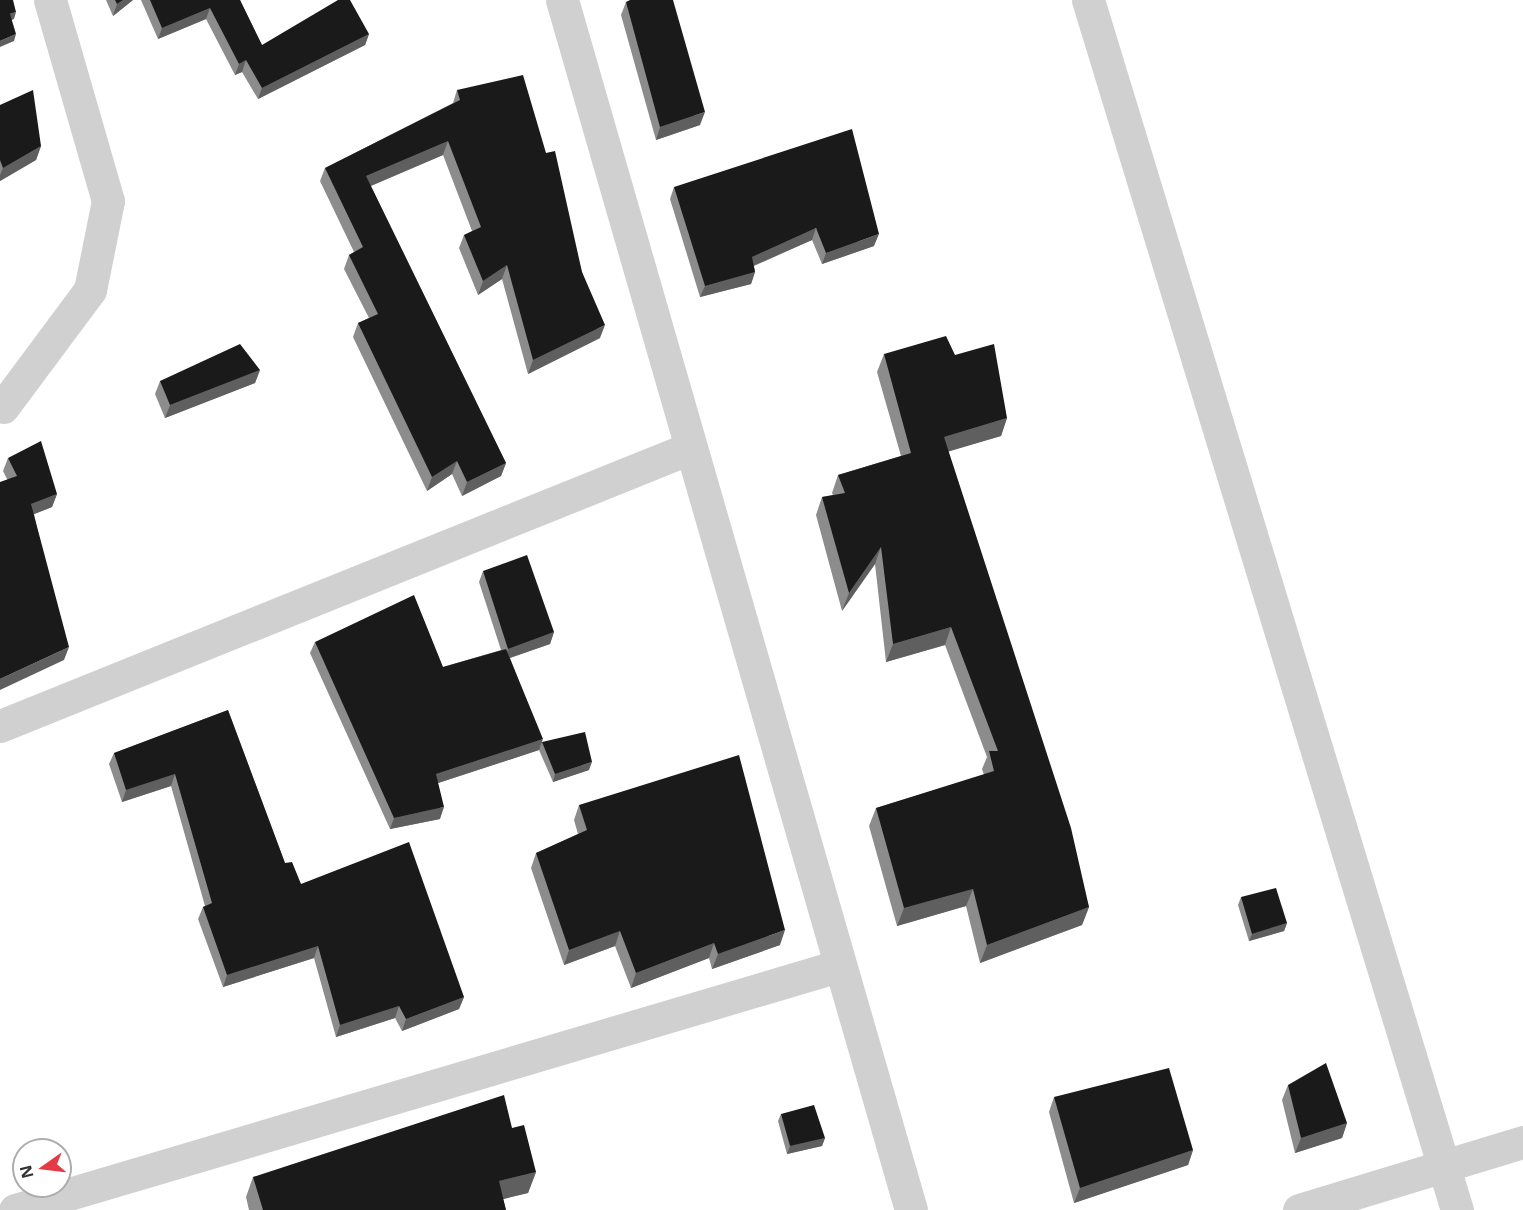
<!DOCTYPE html>
<html>
<head>
<meta charset="utf-8">
<style>
  body { margin:0 }
  #map { position:relative; width:1523px; height:1210px; overflow:hidden; background:#fff; font-family:"Noto Sans",sans-serif }
  div>[style] { position:absolute }
  .minor>* { height:33px; margin:-16.5px; padding:0 16.5px; transform-origin:16.5px; border-radius:16.5px; background:#d0d0d0 }
  .wall>* { inset:0; background:#8c8c8c }
  .shaded-wall>* { inset:0; background:#5f5f5f }
  .building>* { inset:0; background:#1a1a1a }
  span { translate:-50% -50%; white-space:nowrap; text-align:center; line-height:1.15; -webkit-text-stroke:6px #fff; paint-order:stroke }
  .north { position:absolute; left:12px; top:1138px; width:60px; height:60px; box-sizing:border-box; background:#fff; border:2px solid #adadad; border-radius:50%; rotate:256deg; font-size:16px; font-weight:700; line-height:24px; text-align:center; color:#333 }
  .north::after { content:''; display:block; margin:auto; width:21px; height:27px; background:#e63946; clip-path:polygon(50% 0,100% 100%,50% 72%,0 100%) }
</style>
</head>
<body>
<div id="map">
  <div class="minor">
    <i style="left:562px;top:0;width:1259px;rotate:73.91deg"></i>
    <i style="left:1088px;top:0;width:1265px;rotate:73.04deg"></i>
    <i style="left:3px;top:407px;width:146px;rotate:-53.4deg"></i>
    <i style="left:90px;top:290px;width:91px;rotate:-78.6deg"></i>
    <i style="left:108px;top:201px;width:209px;rotate:-106.1deg"></i>
    <i style="left:0;top:726px;width:744px;rotate:-21.94deg"></i>
    <i style="left:15px;top:1210px;width:858px;rotate:-16.51deg"></i>
    <i style="left:1299px;top:1210px;width:234px;rotate:-16.9deg"></i>
  </div>
  <div class="wall">
    <i style="clip-path:polygon(106px 0,133px 0,113px 16px)"></i>
    <i style="clip-path:polygon(141px 0,240px 0,262px 45px,369px 34px,365px 45px,258px 99px,242px 72px,235px 75px,206px 19px,158px 39px)"></i>
    <i style="clip-path:polygon(626px 2px,700px 125px,656px 140px,621px 15px)"></i>
    <i style="clip-path:polygon(457px 90px,546px 153px,582px 272px,600px 338px,528px 374px,502px 279px,478px 295px,459px 248px,464px 235px,472px 231px,443px 155px,371px 186px,506px 463px,501px 476px,462px 496px,452px 474px,427px 491px,353px 337px,358px 323px,369px 318px,344px 269px,349px 255px,354px 252px,320px 181px,325px 168px,453px 103px)"></i>
    <i style="clip-path:polygon(0 105px,41px 146px,36px 160px,0 181px)"></i>
    <i style="clip-path:polygon(674px 187px,874px 246px,822px 264px,812px 240px,754px 266px,755px 272px,751px 284px,700px 297px,670px 199px)"></i>
    <i style="clip-path:polygon(884px 354px,955px 355px,1007px 418px,1001px 436px,948px 451px,1089px 907px,1082px 925px,980px 963px,966px 906px,897px 926px,869px 826px,876px 808px,984px 775px,982px 769px,987px 757px,945px 645px,886px 662px,875px 564px,842px 611px,816px 515px,822px 497px,833px 495px,832px 493px,838px 475px,901px 456px,877px 372px)"></i>
    <i style="clip-path:polygon(260px 370px,255px 383px,165px 418px,155px 394px,160px 381px)"></i>
    <i style="clip-path:polygon(8px 458px,57px 494px,52px 507px,34px 514px,64px 660px,7px 479px,3px 471px)"></i>
    <i style="clip-path:polygon(483px 571px,554px 632px,550px 644px,510px 658px,542px 742px,589px 770px,553px 782px,539px 750px,438px 783px,440px 819px,390px 829px,310px 653px,315px 642px,443px 667px,501px 650px,479px 582px)"></i>
    <i style="clip-path:polygon(228px 710px,285px 863px,301px 884px,464px 997px,459px 1009px,402px 1031px,395px 1018px,336px 1037px,314px 958px,223px 987px,198px 919px,203px 907px,205px 906px,171px 786px,122px 802px,109px 764px,114px 753px)"></i>
    <i style="clip-path:polygon(579px 805px,780px 945px,712px 969px,709px 958px,631px 988px,615px 946px,564px 965px,531px 868px,536px 853px,578px 834px,574px 820px)"></i>
    <i style="clip-path:polygon(1241px 897px,1287px 923px,1284px 931px,1249px 941px,1238px 905px)"></i>
    <i style="clip-path:polygon(1288px 1085px,1347px 1123px,1342px 1138px,1295px 1153px,1282px 1100px)"></i>
    <i style="clip-path:polygon(1054px 1097px,1193px 1150px,1188px 1165px,1074px 1203px,1049px 1112px)"></i>
    <i style="clip-path:polygon(781px 1114px,825px 1138px,822px 1146px,787px 1154px,778px 1121px)"></i>
    <i style="clip-path:polygon(512px 1128px,536px 1172px,528px 1193px,503px 1199px,506px 1210px,249px 1210px,246px 1197px,253px 1177px)"></i>
  </div>
  <div class="shaded-wall">
    <i style="clip-path:polygon(123px 0,133px 0,113px 16px,117px 4px)"></i>
    <i style="clip-path:polygon(210px 8px,206px 19px,158px 39px,162px 28px)"></i>
    <i style="clip-path:polygon(16px 12px,14px 19px,7px 22px,10px 14px)"></i>
    <i style="clip-path:polygon(16px 34px,14px 41px,0 47px,0 41px)"></i>
    <i style="clip-path:polygon(369px 34px,365px 45px,258px 99px,262px 88px)"></i>
    <i style="clip-path:polygon(246px 60px,242px 72px,235px 75px,239px 64px)"></i>
    <i style="clip-path:polygon(705px 112px,700px 125px,656px 140px,660px 127px)"></i>
    <i style="clip-path:polygon(448px 141px,443px 155px,361px 190px,366px 176px)"></i>
    <i style="clip-path:polygon(41px 146px,36px 160px,0 181px,0 175px,3px 168px)"></i>
    <i style="clip-path:polygon(816px 228px,812px 240px,748px 268px,752px 257px)"></i>
    <i style="clip-path:polygon(879px 234px,874px 246px,822px 264px,826px 253px)"></i>
    <i style="clip-path:polygon(507px 265px,502px 279px,478px 295px,483px 281px)"></i>
    <i style="clip-path:polygon(755px 272px,751px 284px,700px 297px,705px 286px)"></i>
    <i style="clip-path:polygon(605px 325px,600px 338px,528px 374px,533px 360px)"></i>
    <i style="clip-path:polygon(260px 370px,255px 383px,165px 418px,170px 405px)"></i>
    <i style="clip-path:polygon(1007px 418px,1001px 436px,937px 455px,944px 437px)"></i>
    <i style="clip-path:polygon(457px 461px,452px 474px,427px 491px,432px 477px)"></i>
    <i style="clip-path:polygon(506px 463px,501px 476px,462px 496px,467px 482px)"></i>
    <i style="clip-path:polygon(57px 494px,52px 507px,27px 517px,31px 504px)"></i>
    <i style="clip-path:polygon(881px 547px,875px 564px,842px 611px,849px 593px)"></i>
    <i style="clip-path:polygon(951px 627px,945px 645px,886px 662px,893px 644px)"></i>
    <i style="clip-path:polygon(554px 632px,550px 644px,504px 660px,508px 649px)"></i>
    <i style="clip-path:polygon(69px 647px,64px 660px,0 690px,0 679px)"></i>
    <i style="clip-path:polygon(543px 739px,539px 750px,432px 785px,436px 774px)"></i>
    <i style="clip-path:polygon(592px 762px,589px 770px,553px 782px,555px 774px)"></i>
    <i style="clip-path:polygon(175px 774px,171px 786px,122px 802px,126px 790px)"></i>
    <i style="clip-path:polygon(444px 807px,440px 819px,390px 829px,394px 818px)"></i>
    <i style="clip-path:polygon(973px 889px,966px 906px,897px 926px,904px 908px)"></i>
    <i style="clip-path:polygon(1089px 907px,1082px 925px,980px 963px,987px 945px)"></i>
    <i style="clip-path:polygon(1287px 923px,1284px 931px,1249px 941px,1252px 934px)"></i>
    <i style="clip-path:polygon(785px 930px,780px 945px,712px 969px,718px 954px)"></i>
    <i style="clip-path:polygon(620px 931px,615px 946px,564px 965px,569px 950px)"></i>
    <i style="clip-path:polygon(714px 943px,709px 958px,631px 988px,636px 973px)"></i>
    <i style="clip-path:polygon(318px 946px,314px 958px,223px 987px,227px 975px)"></i>
    <i style="clip-path:polygon(464px 997px,459px 1009px,402px 1031px,406px 1019px)"></i>
    <i style="clip-path:polygon(399px 1006px,395px 1018px,336px 1037px,340px 1025px)"></i>
    <i style="clip-path:polygon(1347px 1123px,1342px 1138px,1295px 1153px,1301px 1138px)"></i>
    <i style="clip-path:polygon(825px 1138px,822px 1146px,787px 1154px,790px 1146px)"></i>
    <i style="clip-path:polygon(1193px 1150px,1188px 1165px,1074px 1203px,1080px 1188px)"></i>
    <i style="clip-path:polygon(536px 1172px,528px 1193px,491px 1202px,499px 1181px)"></i>
  </div>
  <div class="building">
    <i style="clip-path:polygon(0 0,13px 0,16px 12px,10px 14px,16px 34px,0 41px)"></i>
    <i style="clip-path:polygon(115px 0,123px 0,117px 4px)"></i>
    <i style="clip-path:polygon(150px 0,240px 0,262px 45px,338px 0,350px 0,369px 34px,262px 88px,246px 60px,239px 64px,210px 8px,162px 28px)"></i>
    <i style="clip-path:polygon(630px 0,673px 0,705px 112px,660px 127px,626px 2px)"></i>
    <i style="clip-path:polygon(523px 75px,546px 153px,555px 151px,582px 272px,605px 325px,533px 360px,507px 265px,483px 281px,464px 235px,481px 227px,448px 141px,366px 176px,506px 463px,467px 482px,457px 461px,432px 477px,358px 323px,378px 314px,349px 255px,363px 247px,325px 168px,460px 100px,457px 90px)"></i>
    <i style="clip-path:polygon(33px 90px,41px 146px,3px 168px,0 160px,0 105px)"></i>
    <i style="clip-path:polygon(852px 129px,879px 234px,826px 253px,816px 228px,752px 257px,755px 272px,705px 286px,674px 187px)"></i>
    <i style="clip-path:polygon(946px 336px,955px 355px,994px 344px,1007px 418px,944px 437px,1071px 828px,1089px 907px,987px 945px,973px 889px,904px 908px,876px 808px,994px 771px,989px 751px,998px 751px,951px 627px,893px 644px,881px 547px,849px 593px,822px 497px,845px 493px,838px 475px,911px 453px,884px 354px)"></i>
    <i style="clip-path:polygon(240px 344px,260px 370px,170px 405px,160px 381px)"></i>
    <i style="clip-path:polygon(41px 441px,57px 494px,31px 504px,69px 647px,0 679px,0 482px,17px 476px,8px 458px)"></i>
    <i style="clip-path:polygon(527px 555px,554px 632px,508px 649px,483px 571px)"></i>
    <i style="clip-path:polygon(414px 595px,443px 667px,506px 649px,543px 739px,436px 774px,444px 807px,394px 818px,315px 642px)"></i>
    <i style="clip-path:polygon(228px 710px,285px 863px,292px 862px,301px 884px,409px 842px,464px 997px,406px 1019px,399px 1006px,340px 1025px,318px 946px,227px 975px,203px 907px,212px 903px,175px 774px,126px 790px,114px 753px)"></i>
    <i style="clip-path:polygon(585px 732px,592px 762px,555px 774px,542px 742px)"></i>
    <i style="clip-path:polygon(739px 755px,785px 930px,718px 954px,714px 943px,636px 973px,620px 931px,569px 950px,536px 853px,587px 830px,579px 805px)"></i>
    <i style="clip-path:polygon(1276px 888px,1287px 923px,1252px 934px,1241px 897px)"></i>
    <i style="clip-path:polygon(1326px 1063px,1347px 1123px,1301px 1138px,1288px 1085px)"></i>
    <i style="clip-path:polygon(1169px 1068px,1193px 1150px,1080px 1188px,1054px 1097px)"></i>
    <i style="clip-path:polygon(504px 1095px,512px 1128px,524px 1125px,536px 1172px,499px 1181px,506px 1210px,263px 1210px,253px 1177px)"></i>
    <i style="clip-path:polygon(814px 1105px,825px 1138px,790px 1146px,781px 1114px)"></i>
  </div>
  <div class="north">N</div>
</div>
</body>
</html>
